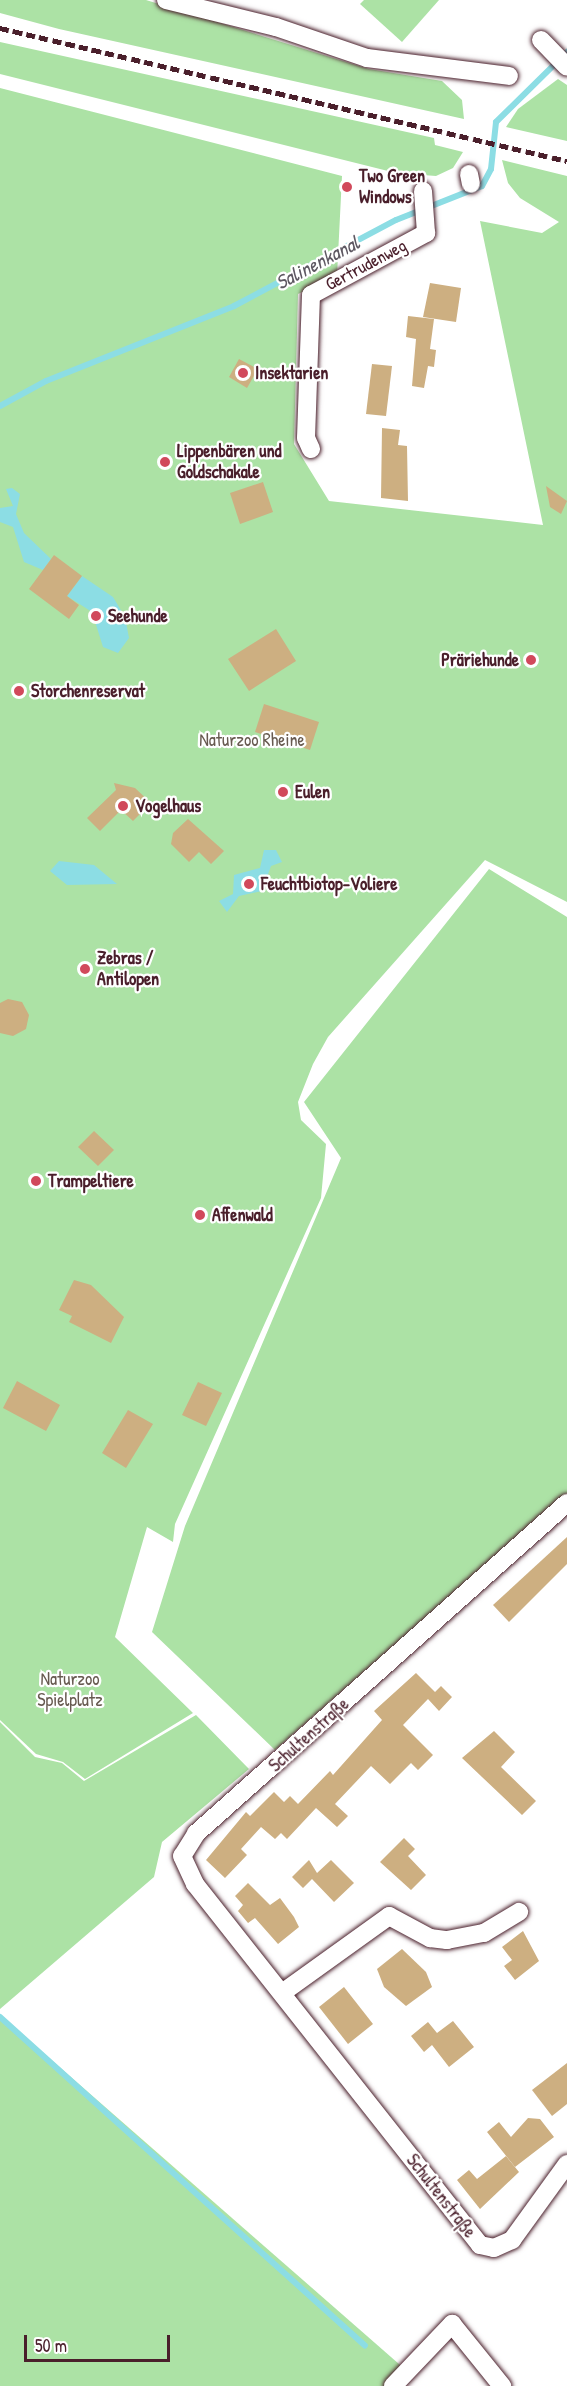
<!DOCTYPE html>
<html>
<head>
<meta charset="utf-8">
<style>
  body { margin:0 }
  #map { position:relative; width:567px; height:2386px; overflow:hidden; background:#fff; font-family:"Patrick Hand",sans-serif }
  div>[style] { position:absolute }
  .green>* { inset:0; background:#ace2a5 }
  .water>* { inset:0; background:#8cdde4 }
  .stream>* { height:6px; margin:-3px; padding:0 3px; transform-origin:3px; border-radius:3px; background:#8cdde4 }
  .building>* { inset:0; background:#cdaf81 }
  .roads { filter:drop-shadow(0 0 2px #4a1f2b) drop-shadow(0 0 2px #4a1f2b) }
  .street>* { height:18px; margin:-9px; padding:0 9px; transform-origin:9px; border-radius:9px; background:#fff }
  .rail>* { height:4.5px; margin-top:-2.25px; transform-origin:0; background:repeating-linear-gradient(90deg,#4a1f2b 0 9px,transparent 0 13.5px) }
  .dots>* { width:16px; height:16px; translate:-50% -50%; box-sizing:border-box; border:3px solid #fff; border-radius:50% }
  span { translate:-50% -50%; white-space:nowrap; text-align:center; line-height:1.15; -webkit-text-stroke:4.5px #fff; paint-order:stroke }
  .poi-label { font-size:18px; color:#4a1f2b; font-weight:700 }
  .left { translate:0 -50%; text-align:left }
  .right { translate:-100% -50%; text-align:right }
  .street-label { font-size:18px; color:#4a1f2b }
  .park-label { font-size:18px; color:#675a50 }
  .water-label { font-size:20px; color:#5e5862; font-style:italic }
  .scale { position:absolute; left:24px; top:2335px; width:146px; height:27px; box-sizing:border-box; border:3px solid #4a1f2b; border-top:0; padding-left:8px; font-size:18px; line-height:21px; white-space:nowrap; color:#4a1f2b; -webkit-text-stroke:4px #fff; paint-order:stroke }
</style>
</head>
<body>
<div id="map">
  <div class="green">
    <i style="clip-path:polygon(0 0,146px 0,369px 69px,442px 81px,462px 100px,464px 119px,59px 29px,0 13px)"></i>
    <i style="clip-path:polygon(364px 0,439px 0,402px 42px,360px 4px)"></i>
    <i style="clip-path:polygon(0 42px,434px 138px,435px 145px,463px 152px,453px 168px,436px 176px,396px 173px,0 74px)"></i>
    <i style="clip-path:polygon(558px 79px,567px 85px,567px 141px,506px 127px,518px 109px)"></i>
    <i style="clip-path:polygon(0 88px,342px 176px,337px 276px,298px 294px,294px 444px,329px 501px,543px 525px,480px 221px,542px 233px,559px 222px,520px 198px,508px 183px,502px 160px,567px 176px,567px 902px,485px 860px,328px 1037px,313px 1064px,298px 1102px,301px 1120px,326px 1144px,321px 1198px,175px 1524px,173px 1542px,147px 1527px,115px 1637px,193px 1713px,85px 1779px,63px 1762px,36px 1754px,0 1720px)"></i>
    <i style="clip-path:polygon(489px 869px,567px 917px,567px 1493px,275px 1750px,152px 1632px,185px 1526px,341px 1158px,304px 1102px)"></i>
    <i style="clip-path:polygon(196px 1715px,249px 1769px,162px 1842px,154px 1877px,0 2009px,0 1722px,35px 1757px,62px 1763px,84px 1781px)"></i>
    <i style="clip-path:polygon(0 2015px,407px 2371px,393px 2386px,0 2386px)"></i>
  </div>
  <div class="water">
    <i style="clip-path:polygon(12px 488px,20px 494px,16px 514px,24px 533px,51px 559px,43px 570px,24px 562px,13px 527px,0 522px,0 508px,13px 506px,6px 489px)"></i>
    <i style="clip-path:polygon(82px 576px,113px 597px,125px 617px,129px 638px,118px 653px,103px 647px,92px 612px,67px 596px)"></i>
    <i style="clip-path:polygon(264px 850px,276px 850px,282px 862px,271px 866px,262px 891px,239px 896px,227px 912px,219px 901px,233px 894px,234px 875px,260px 868px)"></i>
    <i style="clip-path:polygon(59px 861px,94px 865px,117px 884px,67px 885px,50px 871px)"></i>
  </div>
  <div class="stream">
    <i style="left:0;top:406px;width:52px;rotate:-28.5deg"></i>
    <i style="left:46px;top:381px;width:202px;rotate:-21.7deg"></i>
    <i style="left:234px;top:306px;width:183px;rotate:-28deg"></i>
    <i style="left:396px;top:220px;width:92px;rotate:-21.6deg"></i>
    <i style="left:482px;top:186px;width:19px;rotate:-62deg"></i>
    <i style="left:491px;top:169px;width:47px;rotate:-83.9deg"></i>
    <i style="left:496px;top:122px;width:100px;rotate:-44.6deg"></i>
    <i style="left:0;top:2017px;width:491px;rotate:42deg"></i>
  </div>
  <div class="building">
    <i style="clip-path:polygon(430px 283px,461px 288px,456px 322px,423px 317px)"></i>
    <i style="clip-path:polygon(408px 316px,434px 319px,430px 349px,436px 350px,434px 367px,428px 366px,424px 388px,412px 386px,416px 339px,406px 337px)"></i>
    <i style="clip-path:polygon(239px 359px,258px 369px,247px 388px,229px 377px)"></i>
    <i style="clip-path:polygon(372px 364px,392px 366px,386px 416px,366px 414px)"></i>
    <i style="clip-path:polygon(382px 428px,400px 430px,398px 445px,407px 446px,408px 501px,381px 498px)"></i>
    <i style="clip-path:polygon(263px 482px,273px 512px,240px 524px,230px 493px)"></i>
    <i style="clip-path:polygon(546px 486px,567px 501px,561px 514px,550px 507px)"></i>
    <i style="clip-path:polygon(54px 555px,82px 576px,67px 596px,79px 605px,69px 619px,29px 589px)"></i>
    <i style="clip-path:polygon(276px 629px,296px 661px,249px 691px,228px 659px)"></i>
    <i style="clip-path:polygon(264px 704px,319px 722px,310px 750px,255px 732px)"></i>
    <i style="clip-path:polygon(114px 783px,135px 788px,151px 803px,133px 821px,121px 810px,100px 831px,87px 818px,116px 790px)"></i>
    <i style="clip-path:polygon(188px 819px,224px 851px,211px 864px,199px 852px,189px 862px,171px 844px,173px 833px)"></i>
    <i style="clip-path:polygon(8px 999px,22px 1002px,29px 1015px,26px 1029px,13px 1036px,0 1033px,0 1003px)"></i>
    <i style="clip-path:polygon(94px 1131px,114px 1150px,98px 1166px,78px 1147px)"></i>
    <i style="clip-path:polygon(74px 1280px,91px 1285px,124px 1317px,111px 1343px,69px 1322px,72px 1316px,59px 1310px)"></i>
    <i style="clip-path:polygon(17px 1381px,60px 1405px,46px 1431px,3px 1408px)"></i>
    <i style="clip-path:polygon(198px 1382px,222px 1393px,206px 1426px,182px 1415px)"></i>
    <i style="clip-path:polygon(128px 1410px,153px 1424px,126px 1468px,102px 1453px)"></i>
    <i style="clip-path:polygon(567px 1537px,567px 1564px,509px 1622px,493px 1605px)"></i>
    <i style="clip-path:polygon(416px 1673px,435px 1692px,441px 1686px,452px 1697px,439px 1711px,428px 1699px,403px 1725px,433px 1755px,418px 1770px,411px 1763px,390px 1784px,371px 1766px,335px 1804px,348px 1816px,337px 1827px,316px 1808px,287px 1839px,281px 1833px,275px 1839px,261px 1827px,241px 1849px,247px 1855px,225px 1878px,206px 1860px,246px 1812px,250px 1816px,274px 1792px,284px 1802px,290px 1796px,298px 1804px,330px 1771px,333px 1775px,382px 1720px,374px 1711px)"></i>
    <i style="clip-path:polygon(494px 1731px,515px 1752px,501px 1767px,536px 1801px,522px 1815px,462px 1758px)"></i>
    <i style="clip-path:polygon(404px 1838px,415px 1849px,408px 1856px,426px 1875px,411px 1890px,380px 1862px)"></i>
    <i style="clip-path:polygon(309px 1860px,317px 1873px,331px 1860px,354px 1883px,334px 1902px,312px 1879px,303px 1888px,292px 1877px)"></i>
    <i style="clip-path:polygon(248px 1883px,270px 1905px,280px 1898px,294px 1917px,299px 1927px,278px 1944px,255px 1918px,248px 1923px,238px 1911px,243px 1905px,235px 1896px)"></i>
    <i style="clip-path:polygon(523px 1931px,539px 1961px,515px 1980px,504px 1966px,512px 1960px,502px 1947px)"></i>
    <i style="clip-path:polygon(402px 1949px,426px 1972px,432px 1987px,406px 2006px,384px 1987px,377px 1969px)"></i>
    <i style="clip-path:polygon(344px 1987px,373px 2024px,348px 2044px,319px 2007px)"></i>
    <i style="clip-path:polygon(453px 2021px,474px 2047px,449px 2067px,432px 2045px,424px 2052px,411px 2036px,428px 2022px,437px 2033px)"></i>
    <i style="clip-path:polygon(567px 2063px,567px 2104px,552px 2116px,532px 2090px)"></i>
    <i style="clip-path:polygon(528px 2118px,540px 2119px,554px 2137px,515px 2167px,487px 2132px,499px 2122px,511px 2137px)"></i>
    <i style="clip-path:polygon(506px 2156px,519px 2172px,480px 2209px,457px 2180px,469px 2170px,477px 2179px)"></i>
  </div>
  <div class="roads">
    <div class="street">
      <i style="left:166px;top:0;width:113px;rotate:13.8deg"></i>
      <i style="left:276px;top:27px;width:96px;rotate:18.8deg"></i>
      <i style="left:367px;top:58px;width:143px;rotate:7.2deg"></i>
      <i style="left:541px;top:40px;width:37px;rotate:46deg"></i>
      <i style="left:469px;top:174px;width:10px;rotate:79deg"></i>
      <i style="left:311px;top:449px;width:12px;rotate:-114deg"></i>
      <i style="left:306px;top:438px;width:143px;rotate:-88deg"></i>
      <i style="left:311px;top:295px;width:131px;rotate:-28.3deg"></i>
      <i style="left:426px;top:233px;width:42px;rotate:-94.1deg"></i>
      <i style="left:567px;top:1503px;width:497px;rotate:138.3deg"></i>
      <i style="left:196px;top:1834px;width:26px;rotate:122deg"></i>
      <i style="left:182px;top:1856px;width:31px;rotate:65deg"></i>
      <i style="left:195px;top:1884px;width:460px;rotate:51.7deg"></i>
      <i style="left:480px;top:2245px;width:14px;rotate:12deg"></i>
      <i style="left:494px;top:2248px;width:20px;rotate:-24deg"></i>
      <i style="left:512px;top:2240px;width:94px;rotate:-54.1deg"></i>
      <i style="left:282px;top:1993px;width:132px;rotate:-35.7deg"></i>
      <i style="left:389px;top:1916px;width:47px;rotate:28.2deg"></i>
      <i style="left:430px;top:1938px;width:17px;rotate:7deg"></i>
      <i style="left:447px;top:1940px;width:38px;rotate:-11deg"></i>
      <i style="left:484px;top:1933px;width:41px;rotate:-31deg"></i>
      <i style="left:393px;top:2386px;width:86px;rotate:-46.4deg"></i>
      <i style="left:452px;top:2324px;width:80px;rotate:51.1deg"></i>
    </div>
  </div>
  <div class="rail">
    <i style="left:0;top:28px;width:582px;rotate:13.2deg"></i>
  </div>
  <div class="dots">
    <i style="left:347px;top:187px;background:#d1495b"></i>
    <i style="left:243px;top:373px;background:#d1495b"></i>
    <i style="left:165px;top:462px;background:#d1495b"></i>
    <i style="left:96px;top:616px;background:#d1495b"></i>
    <i style="left:531px;top:660px;background:#d1495b"></i>
    <i style="left:19px;top:691px;background:#d1495b"></i>
    <i style="left:283px;top:792px;background:#d1495b"></i>
    <i style="left:123px;top:806px;background:#d1495b"></i>
    <i style="left:249px;top:884px;background:#d1495b"></i>
    <i style="left:85px;top:969px;background:#d1495b"></i>
    <i style="left:36px;top:1181px;background:#d1495b"></i>
    <i style="left:200px;top:1215px;background:#d1495b"></i>
  </div>
  <div class="poi-label">
    <span class="left" style="left:359px;top:187px">Two Green<br>Windows</span>
    <span class="left" style="left:255px;top:373px">Insektarien</span>
    <span class="left" style="left:177px;top:462px">Lippenbären und<br>Goldschakale</span>
    <span class="left" style="left:108px;top:616px">Seehunde</span>
    <span class="right" style="left:519px;top:660px">Präriehunde</span>
    <span class="left" style="left:31px;top:691px">Storchenreservat</span>
    <span class="left" style="left:295px;top:792px">Eulen</span>
    <span class="left" style="left:135px;top:806px">Vogelhaus</span>
    <span class="left" style="left:261px;top:884px">Feuchtbiotop-Voliere</span>
    <span class="left" style="left:97px;top:969px">Zebras /<br>Antilopen</span>
    <span class="left" style="left:48px;top:1181px">Trampeltiere</span>
    <span class="left" style="left:212px;top:1215px">Affenwald</span>
  </div>
  <div class="street-label">
    <span style="left:366px;top:265px;rotate:-28deg">Gertrudenweg</span>
    <span style="left:309px;top:1735px;rotate:-42deg">Schultenstraße</span>
    <span style="left:441px;top:2196px;rotate:52deg">Schultenstraße</span>
  </div>
  <div class="park-label">
    <span style="left:252px;top:740px">Naturzoo Rheine</span>
    <span style="left:70px;top:1690px">Naturzoo<br>Spielplatz</span>
  </div>
  <div class="water-label">
    <span style="left:317px;top:262px;rotate:-28deg">Salinenkanal</span>
  </div>
  <div class="scale">50 m</div>
</div>
</body>
</html>
